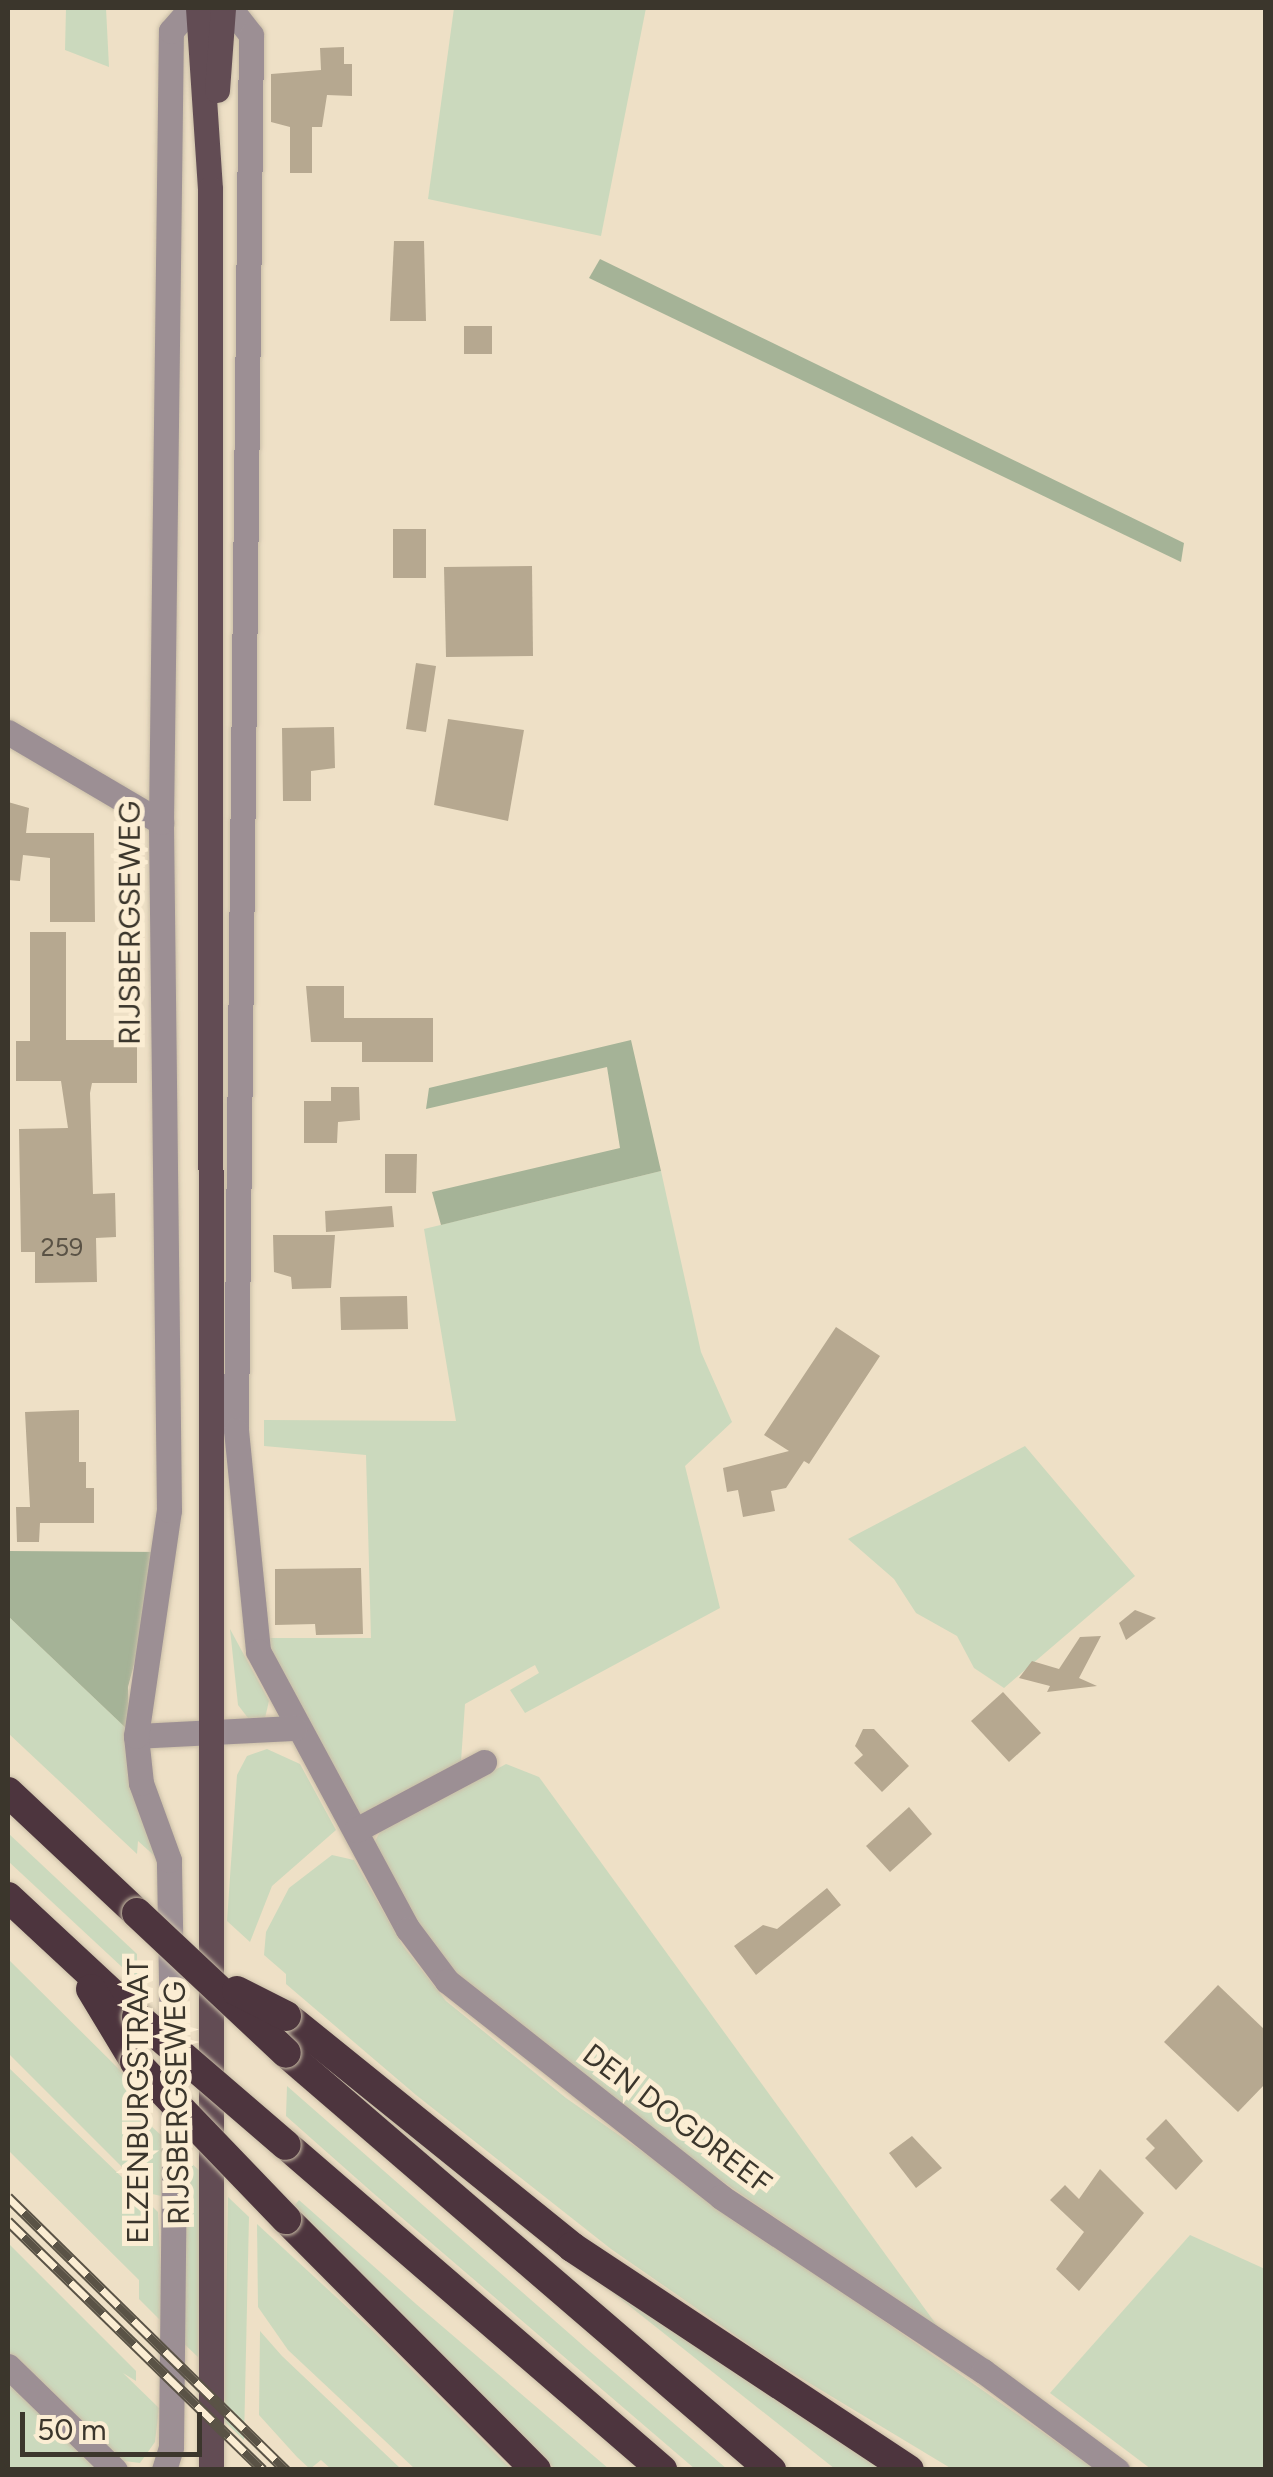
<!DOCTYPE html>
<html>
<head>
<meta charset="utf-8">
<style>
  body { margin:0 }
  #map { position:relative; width:1273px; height:2477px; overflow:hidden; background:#eee0c6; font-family:Figtree,sans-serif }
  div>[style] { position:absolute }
  .green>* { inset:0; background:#cbd9bd }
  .forest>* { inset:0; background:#a5b397 }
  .building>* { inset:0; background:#b6a890 }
  .roads { filter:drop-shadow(0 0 2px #cabea7) drop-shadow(0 0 2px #cabea7) }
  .minor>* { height:25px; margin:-12.5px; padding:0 12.5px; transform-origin:12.5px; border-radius:12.5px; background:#9c8f94 }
  .major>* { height:25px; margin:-12.5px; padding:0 12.5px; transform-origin:12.5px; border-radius:12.5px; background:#624c54 }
  .highway>* { height:30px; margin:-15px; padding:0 15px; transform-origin:15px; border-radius:15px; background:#4d353e }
  .rail>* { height:11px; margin-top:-5.5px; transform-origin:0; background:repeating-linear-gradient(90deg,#fbedd3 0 22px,#5a5346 0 44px); box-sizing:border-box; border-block:2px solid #5a5346 }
  .bridges { filter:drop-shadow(0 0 2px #cabea7) drop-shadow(0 0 2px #cabea7) }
  .highway-bridge>* { height:30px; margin:-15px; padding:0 15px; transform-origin:15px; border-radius:15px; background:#4d353e }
  span { translate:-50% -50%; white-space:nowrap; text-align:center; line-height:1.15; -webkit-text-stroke:10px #fbedd3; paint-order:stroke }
  .number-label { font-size:25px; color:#5a5245 }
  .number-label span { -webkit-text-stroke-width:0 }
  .street-label { font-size:30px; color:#3b362c }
  .frame { position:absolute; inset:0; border:10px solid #3b362c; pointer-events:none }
  .scale { position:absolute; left:20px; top:2412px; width:182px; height:45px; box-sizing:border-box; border:5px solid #3b362c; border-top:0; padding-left:12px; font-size:30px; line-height:35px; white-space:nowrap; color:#3b362c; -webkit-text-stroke:8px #fbedd3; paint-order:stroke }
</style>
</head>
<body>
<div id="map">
  <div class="green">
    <i style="clip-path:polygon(66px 8px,106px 8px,109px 67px,65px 50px)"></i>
    <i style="clip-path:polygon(454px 8px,646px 8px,601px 236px,428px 199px)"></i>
    <i style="clip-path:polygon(661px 1171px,701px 1352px,732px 1422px,685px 1466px,720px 1608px,525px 1713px,510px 1690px,539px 1673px,535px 1665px,465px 1704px,461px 1761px,359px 1816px,262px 1638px,371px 1638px,366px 1455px,264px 1446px,264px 1420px,456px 1421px,424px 1229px)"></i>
    <i style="clip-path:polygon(1025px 1446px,1135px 1576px,1004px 1688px,974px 1668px,957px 1636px,916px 1613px,894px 1579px,848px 1539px)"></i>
    <i style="clip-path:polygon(8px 1616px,129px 1731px,158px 1859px,138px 1841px,137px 1854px,8px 1733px)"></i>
    <i style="clip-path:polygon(230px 1629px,269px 1701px,265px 1718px,248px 1718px,238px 1705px)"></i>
    <i style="clip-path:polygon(267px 1749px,300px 1764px,336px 1830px,272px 1886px,250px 1942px,227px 1921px,237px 1775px,247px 1756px)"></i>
    <i style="clip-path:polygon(506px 1764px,539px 1777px,941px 2331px,617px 2109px,432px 1952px,374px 1843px,380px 1832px)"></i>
    <i style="clip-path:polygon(8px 1833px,137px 1954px,137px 1981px,8px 1861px)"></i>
    <i style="clip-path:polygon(332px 1855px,354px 1860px,403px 1946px,446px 2001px,566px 2098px,1095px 2469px,952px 2469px,771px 2360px,611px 2249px,416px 2095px,286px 1984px,286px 1974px,264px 1955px,266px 1932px,289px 1888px)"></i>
    <i style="clip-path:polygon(8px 1959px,128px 2078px,126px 2103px,163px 2137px,161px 2196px,148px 2193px,8px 2053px)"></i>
    <i style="clip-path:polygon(8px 2067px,158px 2212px,163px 2323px,139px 2299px,139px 2280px,8px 2150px)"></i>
    <i style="clip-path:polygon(287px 2086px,587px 2349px,727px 2469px,695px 2469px,373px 2193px,286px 2116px)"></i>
    <i style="clip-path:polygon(183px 2156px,201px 2172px,198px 2357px,179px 2339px)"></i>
    <i style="clip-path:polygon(228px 2197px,249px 2217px,244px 2440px,224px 2421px)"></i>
    <i style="clip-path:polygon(299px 2200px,416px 2304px,609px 2469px,555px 2469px,294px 2206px)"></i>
    <i style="clip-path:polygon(257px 2224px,374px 2332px,511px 2469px,415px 2469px,288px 2350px,258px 2307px)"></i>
    <i style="clip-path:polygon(1190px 2235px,1265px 2269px,1265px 2469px,1151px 2469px,1050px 2393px)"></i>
    <i style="clip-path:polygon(8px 2243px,136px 2371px,136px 2381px,123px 2373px,159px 2408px,155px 2442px,140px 2463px,116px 2460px,8px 2357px)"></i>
    <i style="clip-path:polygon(598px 2281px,891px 2469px,835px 2469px)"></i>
    <i style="clip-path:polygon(260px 2331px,282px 2356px,401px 2469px,331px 2469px,321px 2460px,310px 2469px,297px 2457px,259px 2415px)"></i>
    <i style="clip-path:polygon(8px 2377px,102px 2469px,8px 2469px)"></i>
  </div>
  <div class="forest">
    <i style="clip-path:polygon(600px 259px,1184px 543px,1181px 562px,589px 278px)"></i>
    <i style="clip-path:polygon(631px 1040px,661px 1171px,441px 1225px,432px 1192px,620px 1148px,607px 1067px,426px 1109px,429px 1088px)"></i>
    <i style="clip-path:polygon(8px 1551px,164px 1552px,128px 1687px,129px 1731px,8px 1616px)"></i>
  </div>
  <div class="building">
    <i style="clip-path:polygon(344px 47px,344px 64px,352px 64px,352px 96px,327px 95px,322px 127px,312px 127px,312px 173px,290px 173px,290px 127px,271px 122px,271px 74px,321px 70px,320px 48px)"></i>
    <i style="clip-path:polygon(394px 241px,424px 241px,426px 321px,390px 321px)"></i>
    <i style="clip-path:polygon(464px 326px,492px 326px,492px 354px,464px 354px)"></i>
    <i style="clip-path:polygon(393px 529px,426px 529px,426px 578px,393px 578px)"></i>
    <i style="clip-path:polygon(532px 566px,533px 656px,446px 657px,444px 567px)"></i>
    <i style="clip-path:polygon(416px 663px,436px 666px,426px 732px,406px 729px)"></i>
    <i style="clip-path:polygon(448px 719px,524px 730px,508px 821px,434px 805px)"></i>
    <i style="clip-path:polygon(334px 727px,335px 768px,311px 771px,311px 801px,283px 801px,282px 728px)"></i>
    <i style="clip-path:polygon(8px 802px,29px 808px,26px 833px,94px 833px,95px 922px,50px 922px,50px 858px,23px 855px,20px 881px,8px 880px)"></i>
    <i style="clip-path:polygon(30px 932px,66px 932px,66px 1040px,137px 1040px,137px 1083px,92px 1083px,90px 1093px,93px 1194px,115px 1193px,116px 1237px,96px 1238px,97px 1282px,35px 1283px,35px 1252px,21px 1252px,19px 1129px,68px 1128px,61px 1081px,16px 1081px,16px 1041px,30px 1041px)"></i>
    <i style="clip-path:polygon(306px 986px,344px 986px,344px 1018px,433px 1018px,433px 1062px,362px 1062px,362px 1042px,311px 1042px)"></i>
    <i style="clip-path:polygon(331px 1087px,359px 1087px,360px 1120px,338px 1122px,337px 1143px,304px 1143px,304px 1101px,331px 1101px)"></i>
    <i style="clip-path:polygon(385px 1154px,417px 1154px,416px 1193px,385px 1193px)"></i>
    <i style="clip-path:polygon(392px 1206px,394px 1227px,326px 1232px,325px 1211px)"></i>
    <i style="clip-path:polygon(273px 1235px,335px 1235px,331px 1288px,292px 1289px,291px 1277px,274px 1272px)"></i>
    <i style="clip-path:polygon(407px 1296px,408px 1329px,341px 1330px,340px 1297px)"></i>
    <i style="clip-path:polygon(836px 1327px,880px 1356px,809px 1464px,804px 1461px,786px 1488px,771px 1491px,775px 1511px,743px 1517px,738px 1490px,727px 1492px,723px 1468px,789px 1451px,764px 1435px)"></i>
    <i style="clip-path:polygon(79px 1410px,79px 1462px,86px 1462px,86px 1488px,94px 1488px,94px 1523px,40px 1523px,39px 1542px,17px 1542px,16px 1507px,30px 1507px,25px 1412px)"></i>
    <i style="clip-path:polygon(361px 1568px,363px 1634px,316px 1635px,315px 1624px,275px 1625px,275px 1569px)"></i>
    <i style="clip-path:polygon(1135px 1610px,1156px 1618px,1126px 1640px,1119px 1623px)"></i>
    <i style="clip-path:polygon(1101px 1636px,1079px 1678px,1097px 1686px,1047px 1692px,1050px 1686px,1019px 1678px,1032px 1661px,1059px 1669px,1080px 1637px)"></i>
    <i style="clip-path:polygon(1003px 1692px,1041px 1733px,1009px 1762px,971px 1721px)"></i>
    <i style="clip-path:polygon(863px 1729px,874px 1729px,909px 1766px,882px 1792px,854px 1763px,863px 1755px,855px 1746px)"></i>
    <i style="clip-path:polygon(909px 1807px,932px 1834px,890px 1872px,866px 1846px)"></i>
    <i style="clip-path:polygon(827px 1888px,841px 1905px,756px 1975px,734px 1946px,763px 1925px,777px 1929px)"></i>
    <i style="clip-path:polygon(1218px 1985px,1266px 2031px,1266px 2083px,1238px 2112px,1164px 2042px)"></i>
    <i style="clip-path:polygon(1166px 2119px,1203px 2161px,1176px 2190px,1145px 2158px,1155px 2148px,1146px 2139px)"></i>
    <i style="clip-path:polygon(912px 2136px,942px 2168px,916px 2188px,889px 2153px)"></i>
    <i style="clip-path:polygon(1100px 2169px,1144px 2213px,1079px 2291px,1056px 2269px,1084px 2232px,1050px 2200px,1065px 2185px,1079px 2199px)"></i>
  </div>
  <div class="roads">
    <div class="minor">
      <i style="left:230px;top:8px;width:34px;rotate:52deg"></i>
      <i style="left:251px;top:35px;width:1395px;rotate:90.62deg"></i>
      <i style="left:236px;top:1430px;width:222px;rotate:84.3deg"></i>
      <i style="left:258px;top:1651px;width:316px;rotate:61.7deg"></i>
      <i style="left:408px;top:1929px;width:65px;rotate:53.1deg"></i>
      <i style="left:447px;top:1981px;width:349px;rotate:38.2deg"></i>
      <i style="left:721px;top:2197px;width:315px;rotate:33.6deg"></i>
      <i style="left:983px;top:2371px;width:167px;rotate:36.5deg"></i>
      <i style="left:8px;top:732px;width:178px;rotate:30.5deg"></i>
      <i style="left:136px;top:1736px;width:159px;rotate:-2.9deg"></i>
      <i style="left:356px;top:1830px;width:145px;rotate:-28deg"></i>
      <i style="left:8px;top:2366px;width:149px;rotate:44.2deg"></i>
      <i style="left:164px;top:2470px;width:24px;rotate:-73deg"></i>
      <i style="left:171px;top:2447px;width:295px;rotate:-89.4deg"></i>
      <i style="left:174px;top:2152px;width:292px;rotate:-91deg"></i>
      <i style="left:169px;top:1860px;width:82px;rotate:-110deg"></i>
      <i style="left:141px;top:1783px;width:47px;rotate:-96.1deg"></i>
      <i style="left:136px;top:1736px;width:228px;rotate:-81.7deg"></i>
      <i style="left:169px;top:1510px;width:688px;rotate:-90.67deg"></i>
      <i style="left:161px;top:822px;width:791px;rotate:-89.28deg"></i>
      <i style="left:171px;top:31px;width:30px;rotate:-49deg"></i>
    </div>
    <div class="major">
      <i style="left:198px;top:8px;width:181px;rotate:86.2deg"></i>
      <i style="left:210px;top:189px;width:2281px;rotate:89.97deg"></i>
      <i style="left:217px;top:90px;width:82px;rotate:-85.8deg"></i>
    </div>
    <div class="highway">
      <i style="left:8px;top:1792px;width:177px;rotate:43.2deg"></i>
      <i style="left:8px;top:1897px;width:176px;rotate:42.9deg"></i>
      <i style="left:91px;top:1989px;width:85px;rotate:58.9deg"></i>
      <i style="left:286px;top:2016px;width:368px;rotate:38.9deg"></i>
      <i style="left:572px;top:2247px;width:404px;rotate:33.5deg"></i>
      <i style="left:286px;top:2053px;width:640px;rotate:40.69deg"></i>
      <i style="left:286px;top:2145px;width:497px;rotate:40.8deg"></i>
      <i style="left:286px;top:2219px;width:354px;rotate:45.1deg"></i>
    </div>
  </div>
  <div class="rail">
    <i style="left:8px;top:2197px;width:390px;rotate:44.5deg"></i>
    <i style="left:8px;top:2221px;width:356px;rotate:44.3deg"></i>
  </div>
  <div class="bridges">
    <div class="highway-bridge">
      <i style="left:137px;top:1913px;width:204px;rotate:43.2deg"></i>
      <i style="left:237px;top:1991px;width:55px;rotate:27deg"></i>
      <i style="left:137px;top:2017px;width:196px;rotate:40.7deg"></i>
      <i style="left:135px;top:2062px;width:218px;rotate:46.1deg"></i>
    </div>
  </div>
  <div class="number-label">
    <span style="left:62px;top:1247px">259</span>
  </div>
  <div class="street-label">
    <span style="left:130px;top:923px;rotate:-90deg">RIJSBERGSEWEG</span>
    <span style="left:138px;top:2101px;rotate:-90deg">ELZENBURGSTRAAT</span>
    <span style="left:177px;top:2103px;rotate:-91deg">RIJSBERGSEWEG</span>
    <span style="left:677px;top:2119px;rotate:37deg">DEN DOGDREEF</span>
  </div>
  <div class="frame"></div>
  <div class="scale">50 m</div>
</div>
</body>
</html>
